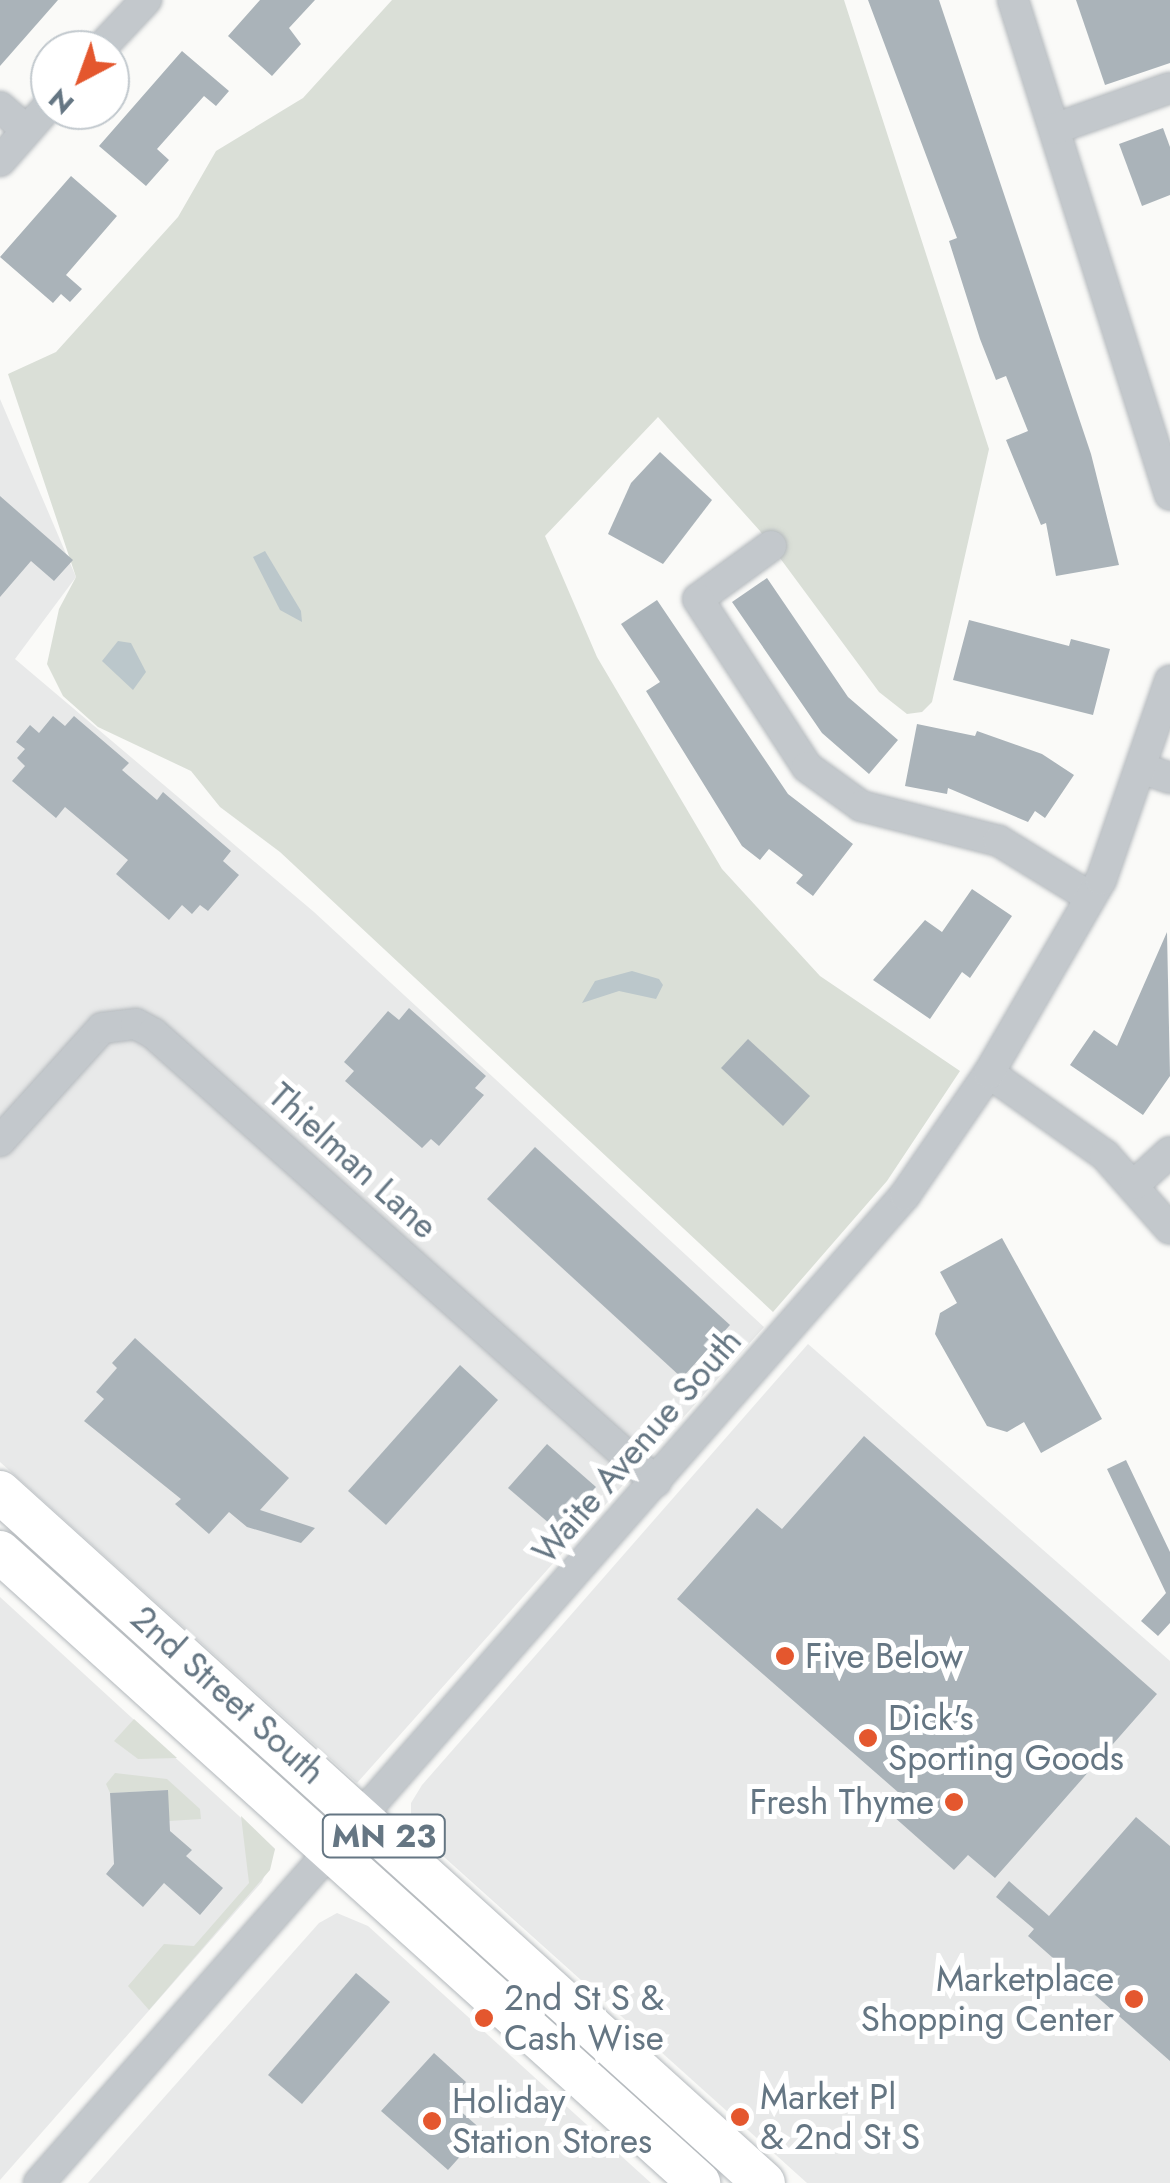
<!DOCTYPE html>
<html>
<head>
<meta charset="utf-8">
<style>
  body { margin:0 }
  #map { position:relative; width:1170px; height:2183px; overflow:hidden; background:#fafaf8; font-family:Jost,sans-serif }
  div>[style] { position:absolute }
  .built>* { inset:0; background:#e8e9e9 }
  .green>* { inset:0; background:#dadfd7 }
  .water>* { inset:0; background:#bbc7cb }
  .building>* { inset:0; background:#aab3b9 }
  .roads { filter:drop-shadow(0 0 2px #b4b9bd) drop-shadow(0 0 2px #b4b9bd) }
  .minor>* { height:30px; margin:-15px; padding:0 15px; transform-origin:15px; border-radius:15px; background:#c3c8cc }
  .highway>* { height:42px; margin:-21px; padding:0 21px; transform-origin:21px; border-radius:21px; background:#fff }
  .dots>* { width:28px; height:28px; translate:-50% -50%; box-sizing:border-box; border:5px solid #fff; border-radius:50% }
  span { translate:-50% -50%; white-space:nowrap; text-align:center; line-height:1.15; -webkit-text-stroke:10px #fff; paint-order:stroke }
  .shield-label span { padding:2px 8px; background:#fff; border:2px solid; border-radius:8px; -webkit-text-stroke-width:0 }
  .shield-label { font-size:32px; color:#657683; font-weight:700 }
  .street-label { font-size:35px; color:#657683 }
  .poi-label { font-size:35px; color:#657683 }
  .left { translate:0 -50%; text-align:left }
  .right { translate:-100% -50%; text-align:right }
  .north { position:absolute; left:30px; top:30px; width:100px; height:100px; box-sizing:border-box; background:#fff; border:2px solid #c1c8cd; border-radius:50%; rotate:221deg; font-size:28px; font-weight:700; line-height:40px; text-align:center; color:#657683 }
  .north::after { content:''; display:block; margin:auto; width:35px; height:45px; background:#e4572e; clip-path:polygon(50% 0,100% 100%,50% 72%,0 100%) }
</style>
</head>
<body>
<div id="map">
  <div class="built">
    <i style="clip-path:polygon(0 399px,76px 577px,15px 659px,314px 912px,764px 1327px,357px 1783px,0 1462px)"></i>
    <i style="clip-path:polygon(808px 1344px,1170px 1661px,1170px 2183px,807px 2183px,424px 1839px,411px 1820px,411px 1803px,422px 1785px)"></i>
    <i style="clip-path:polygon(0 1597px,275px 1849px,262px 1882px,0 2180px)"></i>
    <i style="clip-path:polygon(337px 1913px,368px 1926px,651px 2183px,88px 2183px,319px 1923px)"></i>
  </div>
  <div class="green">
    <i style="clip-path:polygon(392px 0,844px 0,989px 449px,932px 702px,922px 712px,907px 714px,879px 692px,760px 531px,658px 417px,545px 536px,597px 657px,722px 869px,820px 976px,960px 1071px,887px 1181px,773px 1312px,280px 852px,220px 807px,191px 771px,98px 727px,63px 696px,47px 664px,59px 609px,76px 577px,8px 374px,56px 352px,178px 217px,216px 151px,303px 98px)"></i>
    <i style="clip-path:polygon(134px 1719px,177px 1758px,138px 1759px,114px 1741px)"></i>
    <i style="clip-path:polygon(115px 1773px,167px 1779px,200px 1809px,201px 1819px,169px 1821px,167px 1790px,110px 1793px,106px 1784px)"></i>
    <i style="clip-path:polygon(241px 1816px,275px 1849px,270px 1870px,149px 2010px,128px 1986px,164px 1944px,194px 1946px,249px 1883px)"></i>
  </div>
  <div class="water">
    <i style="clip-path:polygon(265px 551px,301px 611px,302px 622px,280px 610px,253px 557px)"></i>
    <i style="clip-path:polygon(118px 641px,131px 643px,146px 672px,133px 690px,102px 661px)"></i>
    <i style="clip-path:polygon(632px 971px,659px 979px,663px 985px,656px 999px,619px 991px,582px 1003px,595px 981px)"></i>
  </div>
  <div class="building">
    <i style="clip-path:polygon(0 0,58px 0,0 66px)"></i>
    <i style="clip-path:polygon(260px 0,315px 0,289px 28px,301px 44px,272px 76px,228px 36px)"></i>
    <i style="clip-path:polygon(868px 0,939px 0,1091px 454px,1119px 565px,1056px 576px,1046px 523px,1041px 525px,1006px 440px,1028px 431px,1006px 376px,996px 380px,980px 339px,949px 241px,957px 238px)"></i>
    <i style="clip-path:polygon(1076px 0,1170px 0,1170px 63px,1105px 85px)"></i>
    <i style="clip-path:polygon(182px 51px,229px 91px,216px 106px,204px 96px,157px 149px,169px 160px,146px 186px,99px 146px)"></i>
    <i style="clip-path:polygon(1163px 128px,1170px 147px,1170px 195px,1142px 206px,1119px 144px)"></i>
    <i style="clip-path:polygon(71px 176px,117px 216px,66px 275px,82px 289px,70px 302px,61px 294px,53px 303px,0 257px)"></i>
    <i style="clip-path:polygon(660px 452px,712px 500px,663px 564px,608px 534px,631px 483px)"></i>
    <i style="clip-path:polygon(0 496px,73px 560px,54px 581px,31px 561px,0 597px)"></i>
    <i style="clip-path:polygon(767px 578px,848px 697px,898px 740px,869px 774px,822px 733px,732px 602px)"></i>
    <i style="clip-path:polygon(657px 600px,788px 794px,853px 844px,813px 896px,796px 883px,803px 875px,769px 849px,760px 860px,742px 846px,646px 691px,660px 682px,621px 624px)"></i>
    <i style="clip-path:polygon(969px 620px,1069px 646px,1071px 639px,1110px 649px,1093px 715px,953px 680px)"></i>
    <i style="clip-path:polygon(53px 716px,65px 726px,74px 716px,129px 763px,122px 770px,157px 800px,163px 792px,231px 851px,223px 861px,239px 875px,208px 911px,200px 905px,192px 914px,182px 905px,169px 920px,116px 874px,128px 860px,65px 807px,56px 818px,12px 781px,25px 766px,17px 758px,25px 749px,16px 742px,30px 725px,39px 733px)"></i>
    <i style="clip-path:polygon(917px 724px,975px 736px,977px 731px,1042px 754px,1074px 775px,1045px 818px,1035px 811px,1028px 822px,948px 788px,947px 794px,905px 786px)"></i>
    <i style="clip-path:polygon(972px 889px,1012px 916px,970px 978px,962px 972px,930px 1019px,873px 980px,925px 920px,942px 932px)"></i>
    <i style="clip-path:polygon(1167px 932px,1170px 1076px,1143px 1115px,1070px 1065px,1094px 1030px,1117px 1046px)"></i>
    <i style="clip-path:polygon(409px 1008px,486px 1076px,475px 1088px,484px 1095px,439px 1146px,431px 1139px,422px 1148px,345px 1081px,354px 1071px,344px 1062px,388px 1011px,399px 1020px)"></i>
    <i style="clip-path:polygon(748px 1039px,810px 1096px,783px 1126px,721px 1068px)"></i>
    <i style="clip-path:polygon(535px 1147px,730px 1325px,682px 1378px,487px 1199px)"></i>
    <i style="clip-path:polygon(1002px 1238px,1102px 1419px,1041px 1453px,1024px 1422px,1007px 1432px,987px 1426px,935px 1334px,940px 1313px,957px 1303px,940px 1272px)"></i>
    <i style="clip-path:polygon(135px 1338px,289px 1478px,260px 1510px,315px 1528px,301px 1543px,247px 1527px,229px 1512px,209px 1534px,175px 1504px,181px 1499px,84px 1421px,104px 1399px,96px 1392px,117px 1368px,112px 1363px)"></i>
    <i style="clip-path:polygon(460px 1365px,498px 1400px,386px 1525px,348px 1491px)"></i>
    <i style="clip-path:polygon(864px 1436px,1157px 1694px,995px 1878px,968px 1855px,954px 1870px,893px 1816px,907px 1800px,677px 1599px,757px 1508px,782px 1529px)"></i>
    <i style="clip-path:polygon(547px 1444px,596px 1487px,557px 1530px,508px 1488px)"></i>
    <i style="clip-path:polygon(1126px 1460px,1170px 1552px,1170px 1623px,1158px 1636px,1141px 1621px,1166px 1593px,1107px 1469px)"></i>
    <i style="clip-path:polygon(168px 1790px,170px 1831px,192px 1850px,186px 1856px,223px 1888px,200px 1915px,164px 1883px,143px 1907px,106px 1874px,114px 1864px,110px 1793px)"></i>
    <i style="clip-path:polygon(1136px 1817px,1170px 1846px,1170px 2061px,1028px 1936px,1034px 1929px,996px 1897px,1009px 1881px,1049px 1916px)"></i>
    <i style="clip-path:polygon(356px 1973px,390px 2002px,302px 2104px,268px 2075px)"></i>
    <i style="clip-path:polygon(434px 2053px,466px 2082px,449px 2101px,483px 2131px,448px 2170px,381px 2111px)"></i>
  </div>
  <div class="roads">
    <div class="minor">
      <i style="left:1013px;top:0;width:519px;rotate:72.4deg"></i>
      <i style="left:99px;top:50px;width:69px;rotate:-46.8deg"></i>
      <i style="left:0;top:107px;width:35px;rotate:41deg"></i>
      <i style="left:1054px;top:129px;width:123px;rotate:-19.5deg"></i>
      <i style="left:0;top:161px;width:76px;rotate:-48.7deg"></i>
      <i style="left:771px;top:546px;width:90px;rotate:144deg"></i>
      <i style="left:698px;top:599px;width:200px;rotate:57deg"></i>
      <i style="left:807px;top:767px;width:67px;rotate:35.8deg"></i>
      <i style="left:861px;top:806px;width:142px;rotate:14.2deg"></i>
      <i style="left:999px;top:841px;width:107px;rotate:31.6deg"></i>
      <i style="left:1141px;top:768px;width:31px;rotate:19deg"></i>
      <i style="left:989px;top:1073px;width:142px;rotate:35.3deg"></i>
      <i style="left:1105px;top:1155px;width:98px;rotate:48.7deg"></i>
      <i style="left:0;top:1141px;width:152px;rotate:-47.9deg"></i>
      <i style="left:102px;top:1028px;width:34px;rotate:-7deg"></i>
      <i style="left:136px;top:1024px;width:19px;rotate:28deg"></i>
      <i style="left:153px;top:1033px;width:674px;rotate:41.75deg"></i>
      <i style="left:1135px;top:1184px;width:47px;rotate:-42.4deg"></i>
      <i style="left:39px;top:2183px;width:1314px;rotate:-48.76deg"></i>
      <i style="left:905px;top:1195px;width:148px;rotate:-55.5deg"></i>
      <i style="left:989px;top:1073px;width:223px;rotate:-59.9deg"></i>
      <i style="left:1101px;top:880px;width:211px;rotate:-70.9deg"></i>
    </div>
    <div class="highway">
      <i style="left:0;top:1492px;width:1030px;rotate:42.13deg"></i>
      <i style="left:0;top:1552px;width:942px;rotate:42.07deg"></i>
    </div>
  </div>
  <div class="dots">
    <i style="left:785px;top:1656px;background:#e4572e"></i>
    <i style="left:868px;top:1738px;background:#e4572e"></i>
    <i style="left:954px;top:1802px;background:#e4572e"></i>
    <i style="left:1134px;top:1999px;background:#e4572e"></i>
    <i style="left:484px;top:2018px;background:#e4572e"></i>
    <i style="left:740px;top:2117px;background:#e4572e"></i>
    <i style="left:432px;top:2121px;background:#e4572e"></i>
  </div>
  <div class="shield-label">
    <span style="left:384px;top:1836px">MN 23</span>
  </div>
  <div class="street-label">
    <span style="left:353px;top:1161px;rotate:42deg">Thielman Lane</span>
    <span style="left:637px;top:1446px;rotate:-49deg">Waite Avenue South</span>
    <span style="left:228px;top:1695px;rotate:42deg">2nd Street South</span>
  </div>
  <div class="poi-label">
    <span class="left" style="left:805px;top:1656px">Five Below</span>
    <span class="left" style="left:888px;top:1738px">Dick's<br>Sporting Goods</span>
    <span class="right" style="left:934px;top:1802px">Fresh Thyme</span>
    <span class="right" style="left:1114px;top:1999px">Marketplace<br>Shopping Center</span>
    <span class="left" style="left:504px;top:2018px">2nd St S &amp;<br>Cash Wise</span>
    <span class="left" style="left:760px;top:2117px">Market Pl<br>&amp; 2nd St S</span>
    <span class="left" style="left:452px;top:2121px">Holiday<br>Station Stores</span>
  </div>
  <div class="north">N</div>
</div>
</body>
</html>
